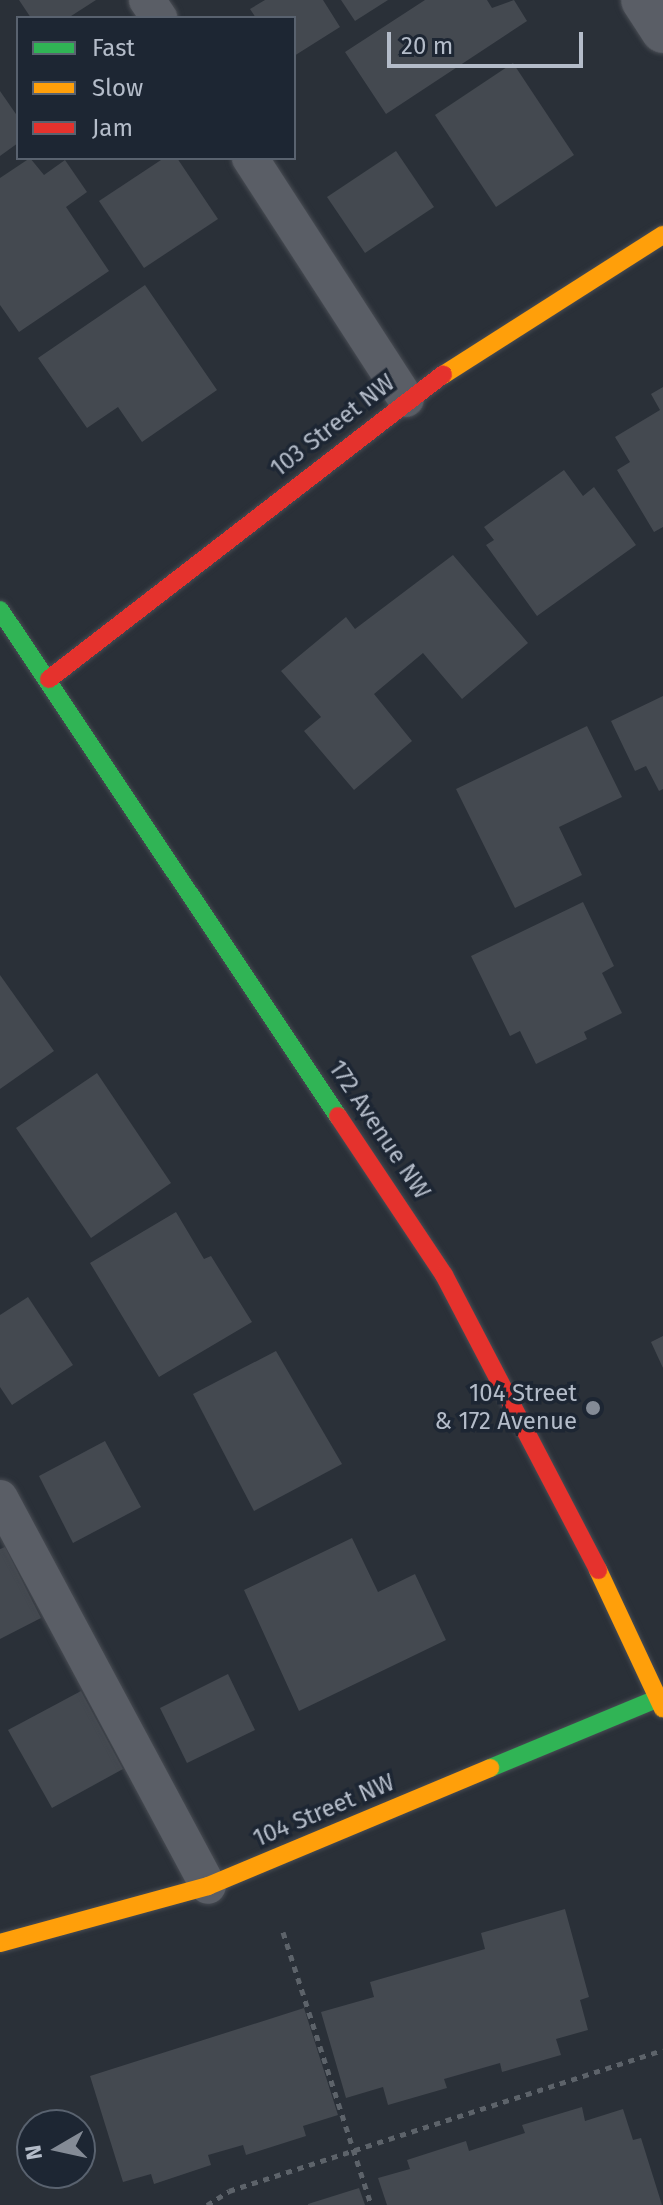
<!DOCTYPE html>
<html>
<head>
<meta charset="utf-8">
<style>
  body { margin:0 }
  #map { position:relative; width:663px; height:2205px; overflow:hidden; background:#2a3038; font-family:"Fira Sans",sans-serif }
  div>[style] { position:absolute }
  .building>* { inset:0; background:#444950 }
  .path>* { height:5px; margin-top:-2.5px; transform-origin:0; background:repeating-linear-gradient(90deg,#5d636a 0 6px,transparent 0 12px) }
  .roads { filter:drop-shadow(0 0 2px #484c53) drop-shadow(0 0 2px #484c53) }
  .lane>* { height:36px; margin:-18px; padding:0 18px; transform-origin:18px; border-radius:18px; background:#5a5e66 }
  .street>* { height:44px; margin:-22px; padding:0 22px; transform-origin:22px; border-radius:22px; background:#5a5e66 }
  .fast>* { height:18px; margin:-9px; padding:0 9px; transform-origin:9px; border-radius:9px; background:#30b455 }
  .slow>* { height:18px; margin:-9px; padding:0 9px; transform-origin:9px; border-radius:9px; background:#ff9f0a }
  .jam>* { height:18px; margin:-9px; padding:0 9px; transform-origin:9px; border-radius:9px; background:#e5322d }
  .dots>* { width:22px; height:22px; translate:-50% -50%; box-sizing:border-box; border:4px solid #1d2633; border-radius:50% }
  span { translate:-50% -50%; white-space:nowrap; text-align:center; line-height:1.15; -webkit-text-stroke:7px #1d2633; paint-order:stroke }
  .street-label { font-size:24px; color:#b4bcc9 }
  .poi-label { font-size:24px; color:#b4bcc9 }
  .right { translate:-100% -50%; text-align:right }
  .legend { position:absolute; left:16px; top:16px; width:280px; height:144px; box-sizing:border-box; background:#1d2633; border:2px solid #59626f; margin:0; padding:10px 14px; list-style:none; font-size:24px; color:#b4bcc9 }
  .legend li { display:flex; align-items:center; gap:16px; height:40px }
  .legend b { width:40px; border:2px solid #59626f }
  .north { position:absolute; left:16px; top:2109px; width:80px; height:80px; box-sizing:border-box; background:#1d2633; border:2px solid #59626f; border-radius:50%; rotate:261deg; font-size:22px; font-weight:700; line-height:32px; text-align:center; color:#b4bcc9 }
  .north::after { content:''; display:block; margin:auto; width:28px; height:36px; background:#848b96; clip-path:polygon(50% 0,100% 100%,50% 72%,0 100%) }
  .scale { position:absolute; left:387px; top:32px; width:196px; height:36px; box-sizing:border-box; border:4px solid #b4bcc9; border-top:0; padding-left:10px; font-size:24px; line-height:28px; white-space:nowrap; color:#b4bcc9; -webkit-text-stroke:6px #1d2633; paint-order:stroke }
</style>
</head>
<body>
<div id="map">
  <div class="building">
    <i style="clip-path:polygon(19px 0,96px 0,68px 18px,31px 18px)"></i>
    <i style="clip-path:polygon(265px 0,323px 0,340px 27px,294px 56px,294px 18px,256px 18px,250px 9px)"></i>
    <i style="clip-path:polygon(341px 0,388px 0,355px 21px)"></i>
    <i style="clip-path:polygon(425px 0,487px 0,492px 8px,514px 0,527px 21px,386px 114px,345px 52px)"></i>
    <i style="clip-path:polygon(513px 63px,574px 155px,496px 207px,435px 115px)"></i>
    <i style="clip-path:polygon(0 91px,18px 117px,18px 143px,0 156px)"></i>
    <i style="clip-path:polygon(396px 151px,434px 207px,365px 253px,327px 197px)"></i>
    <i style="clip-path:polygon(30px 158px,44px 175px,65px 160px,87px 192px,66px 207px,109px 271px,19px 332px,0 305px,0 178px)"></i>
    <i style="clip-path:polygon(164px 158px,177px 158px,218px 219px,144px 268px,99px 201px)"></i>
    <i style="clip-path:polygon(145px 285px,217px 390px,142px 442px,118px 407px,87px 428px,38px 358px)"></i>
    <i style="clip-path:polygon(663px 387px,663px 527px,654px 532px,617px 470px,630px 462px,615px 437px,660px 410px,651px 394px)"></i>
    <i style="clip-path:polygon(564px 470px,583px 496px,594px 487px,636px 545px,537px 616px,486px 545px,494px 540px,484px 527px)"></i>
    <i style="clip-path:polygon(453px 555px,528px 643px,462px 699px,423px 653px,374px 694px,412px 741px,354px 790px,304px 731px,321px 717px,281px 671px,346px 617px,355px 629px)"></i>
    <i style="clip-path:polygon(663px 696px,663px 789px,659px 791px,646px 766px,635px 771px,611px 721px)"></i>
    <i style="clip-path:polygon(587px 726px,622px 797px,559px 827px,582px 875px,515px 908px,456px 789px)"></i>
    <i style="clip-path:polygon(583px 902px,614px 966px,602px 973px,622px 1013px,584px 1032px,587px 1039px,536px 1064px,520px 1031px,510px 1036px,471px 956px)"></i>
    <i style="clip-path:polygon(0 975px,54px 1051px,0 1089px)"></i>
    <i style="clip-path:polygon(97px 1073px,171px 1183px,91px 1238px,16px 1128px)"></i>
    <i style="clip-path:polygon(176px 1212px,204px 1259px,211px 1256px,252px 1322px,159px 1377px,90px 1263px)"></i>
    <i style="clip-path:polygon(28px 1297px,73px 1365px,12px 1405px,0 1387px,0 1315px)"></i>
    <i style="clip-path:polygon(663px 1336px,663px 1368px,651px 1342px)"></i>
    <i style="clip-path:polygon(276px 1351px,342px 1464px,254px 1511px,193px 1394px)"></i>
    <i style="clip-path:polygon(105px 1441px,141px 1507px,73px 1543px,39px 1476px)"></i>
    <i style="clip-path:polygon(352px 1538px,378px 1592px,415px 1574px,446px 1640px,299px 1711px,244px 1590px)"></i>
    <i style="clip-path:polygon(5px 1547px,41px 1618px,0 1639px,0 1549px)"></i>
    <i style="clip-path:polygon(228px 1674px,255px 1730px,187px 1763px,160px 1708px)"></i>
    <i style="clip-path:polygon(81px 1691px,123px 1769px,52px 1808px,8px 1730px)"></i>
    <i style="clip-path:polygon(565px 1909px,589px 1997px,580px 2000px,588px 2030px,556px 2039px,561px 2055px,502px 2072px,500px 2063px,444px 2079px,447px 2088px,388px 2105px,383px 2087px,346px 2098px,321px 2012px,374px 1997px,370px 1982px,485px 1949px,481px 1933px)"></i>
    <i style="clip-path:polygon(304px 2008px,338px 2115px,303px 2126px,306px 2136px,246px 2155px,243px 2145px,208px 2155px,211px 2165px,154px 2184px,151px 2174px,123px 2182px,90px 2076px)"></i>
    <i style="clip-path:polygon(582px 2107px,585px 2121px,623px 2109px,633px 2140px,641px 2138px,662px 2205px,387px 2205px,378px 2178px,410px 2169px,407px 2160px,466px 2141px,469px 2151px,525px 2133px,522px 2125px)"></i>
    <i style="clip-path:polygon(359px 2188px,365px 2205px,308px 2205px,308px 2204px)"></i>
  </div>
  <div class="path">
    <i style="left:283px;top:1932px;width:287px;rotate:72.1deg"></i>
    <i style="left:207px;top:2205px;width:26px;rotate:-32deg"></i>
    <i style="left:229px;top:2191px;width:456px;rotate:-18deg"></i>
  </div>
  <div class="roads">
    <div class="lane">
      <i style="left:147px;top:0;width:22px;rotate:56deg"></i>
      <i style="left:250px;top:158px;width:287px;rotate:57.1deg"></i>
      <i style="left:0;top:1498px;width:440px;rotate:61.8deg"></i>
    </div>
    <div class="street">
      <i style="left:643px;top:0;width:37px;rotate:57deg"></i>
    </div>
    <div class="fast">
      <i style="left:0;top:610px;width:609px;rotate:56.26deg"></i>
      <i style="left:490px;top:1768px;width:183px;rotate:-22.5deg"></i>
    </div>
    <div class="slow">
      <i style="left:443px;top:375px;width:261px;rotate:-32.5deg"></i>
      <i style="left:598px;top:1570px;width:153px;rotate:64.9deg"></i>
      <i style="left:0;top:1943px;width:216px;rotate:-15.3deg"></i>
      <i style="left:208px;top:1886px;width:306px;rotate:-22.7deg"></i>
    </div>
    <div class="jam">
      <i style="left:49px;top:679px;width:498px;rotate:-37.7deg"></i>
      <i style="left:338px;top:1116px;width:191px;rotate:56.3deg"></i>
      <i style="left:444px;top:1275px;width:333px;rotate:62.4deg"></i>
    </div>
  </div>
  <div class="dots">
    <i style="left:593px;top:1408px;background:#848b96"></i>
  </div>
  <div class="street-label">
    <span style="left:333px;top:426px;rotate:-38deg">103 Street NW</span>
    <span style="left:379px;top:1130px;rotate:56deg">172 Avenue NW</span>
    <span style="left:324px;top:1811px;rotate:-23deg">104 Street NW</span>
  </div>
  <div class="poi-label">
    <span class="right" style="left:577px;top:1408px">104 Street<br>&amp; 172 Avenue</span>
  </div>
  <ul class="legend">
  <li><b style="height:10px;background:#30b455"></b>Fast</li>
  <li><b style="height:10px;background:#ff9f0a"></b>Slow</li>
  <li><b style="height:10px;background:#e5322d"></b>Jam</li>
  </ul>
  <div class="north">N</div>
  <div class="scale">20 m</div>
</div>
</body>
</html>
